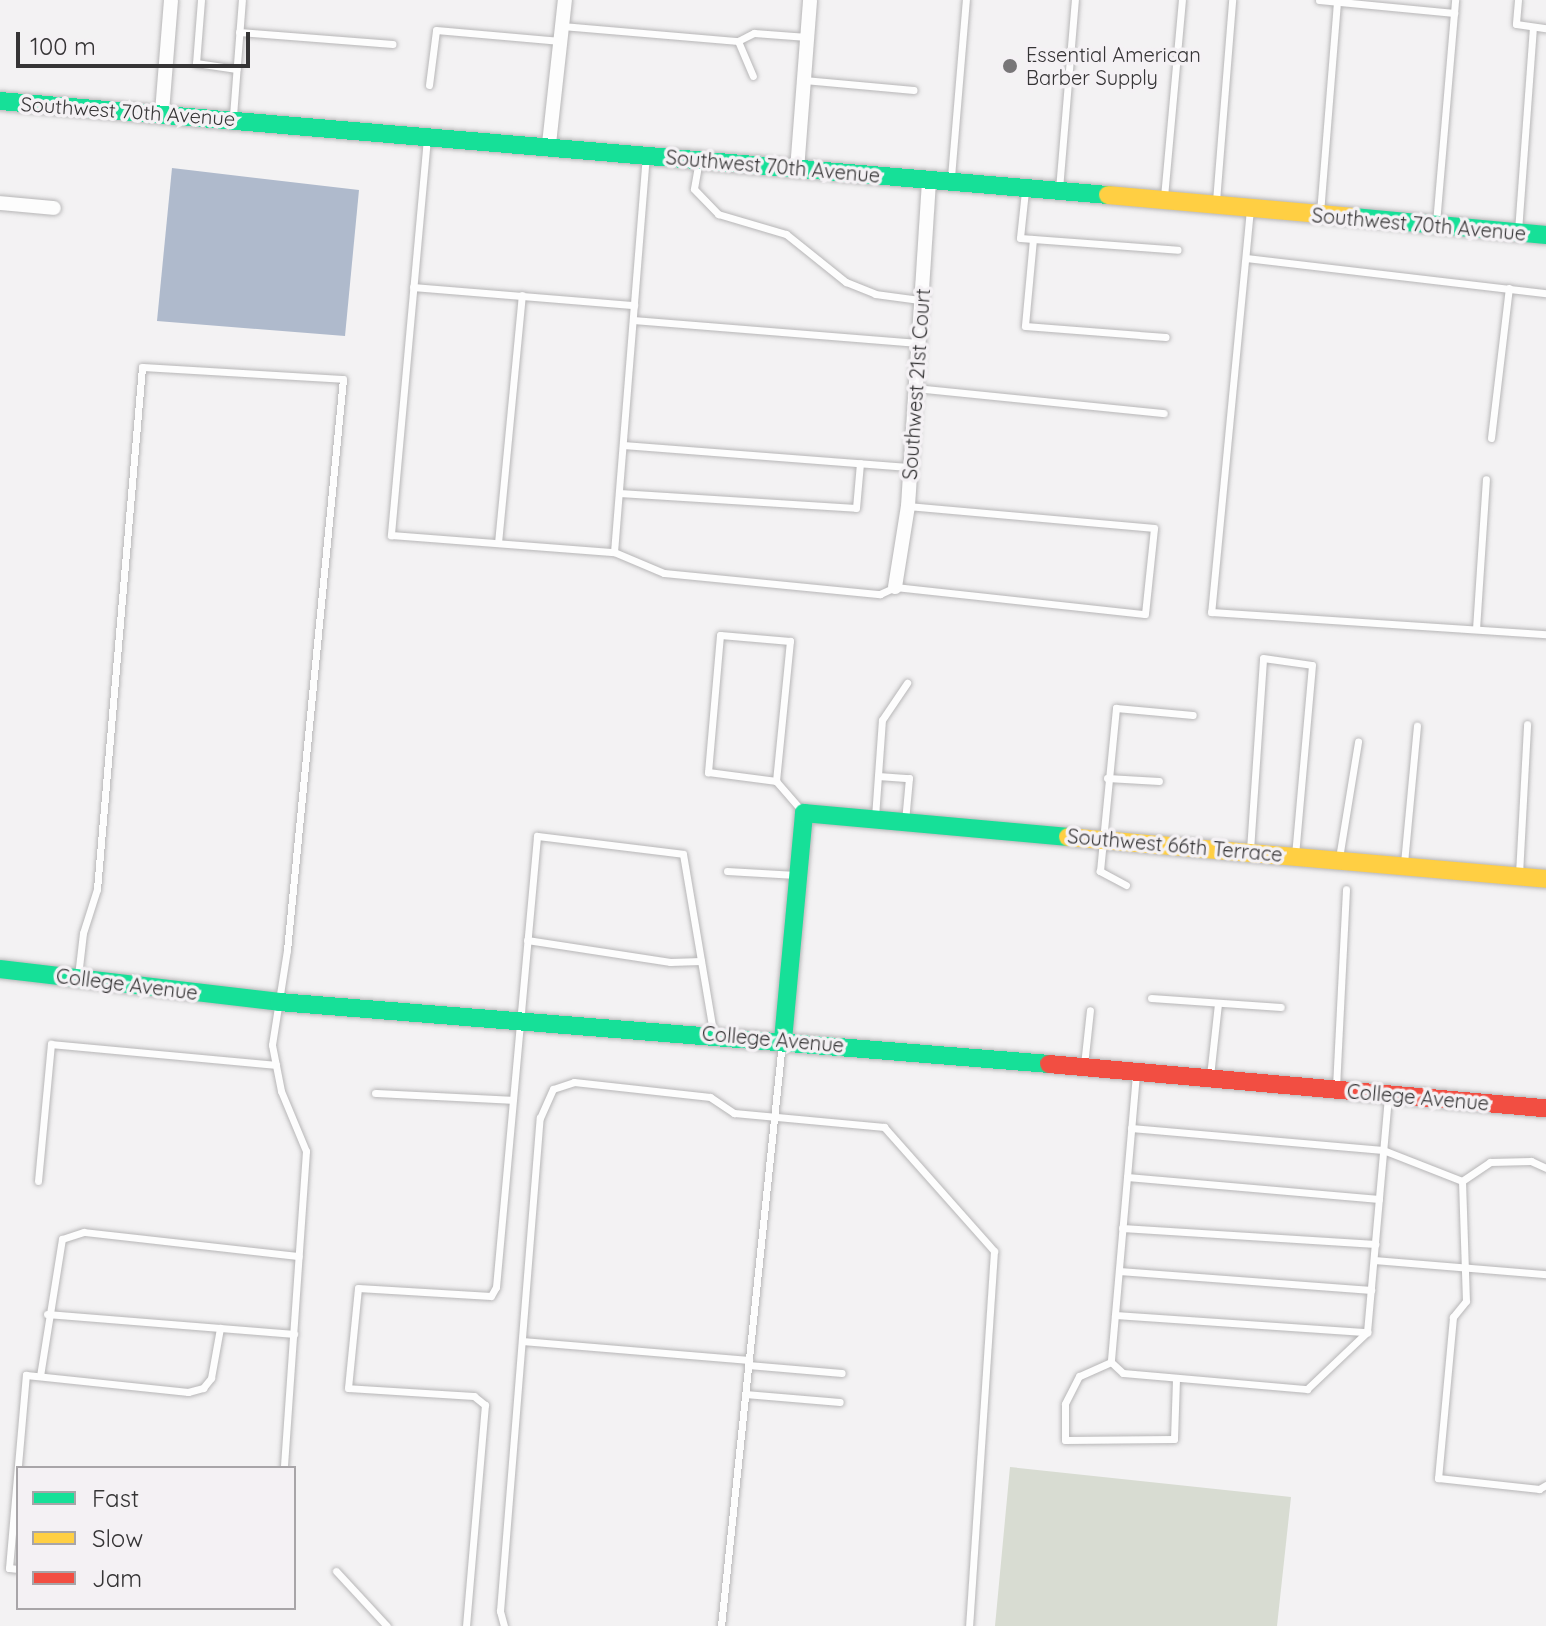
<!DOCTYPE html>
<html>
<head>
<meta charset="utf-8">
<style>
  body { margin:0 }
  #map { position:relative; width:1546px; height:1626px; overflow:hidden; background:#f3f2f3; font-family:Quicksand,sans-serif }
  div>[style] { position:absolute }
  .green>* { inset:0; background:#d8dcd2 }
  .water>* { inset:0; background:#afbacc }
  .roads { filter:drop-shadow(0 0 2px #b7b6b7) drop-shadow(0 0 2px #b7b6b7) }
  .lane>* { height:7px; margin:-3.5px; padding:0 3.5px; transform-origin:3.5px; border-radius:3.5px; background:#fdfdfd }
  .street>* { height:14px; margin:-7px; padding:0 7px; transform-origin:7px; border-radius:7px; background:#fdfdfd }
  .fast>* { height:18px; margin:-9px; padding:0 9px; transform-origin:9px; border-radius:9px; background:#16e098 }
  .slow>* { height:18px; margin:-9px; padding:0 9px; transform-origin:9px; border-radius:9px; background:#ffcf43 }
  .jam>* { height:18px; margin:-9px; padding:0 9px; transform-origin:9px; border-radius:9px; background:#f24e42 }
  .dots>* { width:22px; height:22px; translate:-50% -50%; box-sizing:border-box; border:4px solid #f4f1f4; border-radius:50% }
  span { translate:-50% -50%; white-space:nowrap; text-align:center; line-height:1.15; -webkit-text-stroke:7px #f4f1f4; paint-order:stroke }
  .poi-label { font-size:20px; color:#353435 }
  .left { translate:0 -50%; text-align:left }
  .street-label { font-size:20px; color:#353435 }
  .legend { position:absolute; left:16px; top:1466px; width:280px; height:144px; box-sizing:border-box; background:#f4f1f4; border:2px solid #a8a5a8; margin:0; padding:10px 14px; list-style:none; font-size:24px; color:#353435 }
  .legend li { display:flex; align-items:center; gap:16px; height:40px }
  .legend b { width:40px; border:2px solid #a8a5a8 }
  .scale { position:absolute; left:16px; top:32px; width:234px; height:36px; box-sizing:border-box; border:4px solid #353435; border-top:0; padding-left:10px; font-size:24px; line-height:28px; white-space:nowrap; color:#353435; -webkit-text-stroke:6px #f4f1f4; paint-order:stroke }
</style>
</head>
<body>
<div id="map">
  <div class="green">
    <i style="clip-path:polygon(1010px 1467px,1291px 1497px,1277px 1626px,995px 1626px)"></i>
  </div>
  <div class="water">
    <i style="clip-path:polygon(172px 168px,359px 190px,345px 336px,157px 321px)"></i>
  </div>
  <div class="roads">
    <div class="lane">
      <i style="left:201px;top:0;width:63px;rotate:94.5deg"></i>
      <i style="left:196px;top:63px;width:41px;rotate:8.3deg"></i>
      <i style="left:1319px;top:0;width:136px;rotate:5.5deg"></i>
      <i style="left:1518px;top:0;width:24px;rotate:95deg"></i>
      <i style="left:1516px;top:24px;width:30px;rotate:8deg"></i>
      <i style="left:562px;top:26px;width:177px;rotate:4.9deg"></i>
      <i style="left:738px;top:41px;width:18px;rotate:-27deg"></i>
      <i style="left:754px;top:33px;width:53px;rotate:4.3deg"></i>
      <i style="left:239px;top:32px;width:154px;rotate:4.5deg"></i>
      <i style="left:738px;top:41px;width:38px;rotate:67deg"></i>
      <i style="left:804px;top:80px;width:110px;rotate:5.2deg"></i>
      <i style="left:429px;top:85px;width:55px;rotate:-82.7deg"></i>
      <i style="left:436px;top:30px;width:125px;rotate:5deg"></i>
      <i style="left:233px;top:116px;width:116px;rotate:-85.6deg"></i>
      <i style="left:427px;top:138px;width:399px;rotate:95.2deg"></i>
      <i style="left:391px;top:535px;width:224px;rotate:4.4deg"></i>
      <i style="left:614px;top:552px;width:54px;rotate:22.8deg"></i>
      <i style="left:664px;top:573px;width:217px;rotate:5.6deg"></i>
      <i style="left:880px;top:594px;width:17px;rotate:-25deg"></i>
      <i style="left:895px;top:587px;width:251px;rotate:6.2deg"></i>
      <i style="left:1145px;top:614px;width:86px;rotate:-84deg"></i>
      <i style="left:1154px;top:528px;width:247px;rotate:-174.9deg"></i>
      <i style="left:699px;top:160px;width:29px;rotate:100deg"></i>
      <i style="left:694px;top:189px;width:35px;rotate:46deg"></i>
      <i style="left:718px;top:214px;width:71px;rotate:16.4deg"></i>
      <i style="left:786px;top:234px;width:77px;rotate:38.7deg"></i>
      <i style="left:846px;top:282px;width:31px;rotate:22deg"></i>
      <i style="left:875px;top:294px;width:45px;rotate:7.6deg"></i>
      <i style="left:951px;top:177px;width:178px;rotate:-85.2deg"></i>
      <i style="left:1059px;top:189px;width:190px;rotate:-85.2deg"></i>
      <i style="left:1025px;top:191px;width:47px;rotate:96.1deg"></i>
      <i style="left:1020px;top:238px;width:158px;rotate:4.3deg"></i>
      <i style="left:1164px;top:197px;width:198px;rotate:-84.8deg"></i>
      <i style="left:1216px;top:201px;width:202px;rotate:-85.4deg"></i>
      <i style="left:1250px;top:209px;width:405px;rotate:95.5deg"></i>
      <i style="left:1211px;top:612px;width:336px;rotate:3.8deg"></i>
      <i style="left:1320px;top:213px;width:214px;rotate:-85.4deg"></i>
      <i style="left:1436px;top:223px;width:224px;rotate:-85.1deg"></i>
      <i style="left:1518px;top:231px;width:204px;rotate:-85.8deg"></i>
      <i style="left:1033px;top:239px;width:87px;rotate:95.3deg"></i>
      <i style="left:1025px;top:326px;width:141px;rotate:4.5deg"></i>
      <i style="left:1246px;top:258px;width:302px;rotate:6.7deg"></i>
      <i style="left:413px;top:287px;width:222px;rotate:4.7deg"></i>
      <i style="left:633px;top:320px;width:286px;rotate:4.6deg"></i>
      <i style="left:916px;top:388px;width:249px;rotate:5.8deg"></i>
      <i style="left:1491px;top:438px;width:151px;rotate:-83.2deg"></i>
      <i style="left:623px;top:445px;width:286px;rotate:4.4deg"></i>
      <i style="left:619px;top:493px;width:237px;rotate:3.6deg"></i>
      <i style="left:856px;top:508px;width:45px;rotate:-84.9deg"></i>
      <i style="left:498px;top:543px;width:249px;rotate:-84.5deg"></i>
      <i style="left:614px;top:552px;width:398px;rotate:-85.4deg"></i>
      <i style="left:1476px;top:629px;width:150px;rotate:-86.2deg"></i>
      <i style="left:878px;top:776px;width:31px;rotate:4deg"></i>
      <i style="left:909px;top:778px;width:43px;rotate:95.3deg"></i>
      <i style="left:1107px;top:778px;width:52px;rotate:3.3deg"></i>
      <i style="left:776px;top:781px;width:141px;rotate:-84.3deg"></i>
      <i style="left:790px;top:641px;width:70px;rotate:-175.1deg"></i>
      <i style="left:720px;top:635px;width:138px;rotate:95deg"></i>
      <i style="left:708px;top:772px;width:69px;rotate:7.5deg"></i>
      <i style="left:776px;top:781px;width:40px;rotate:49deg"></i>
      <i style="left:875px;top:817px;width:97px;rotate:-85.9deg"></i>
      <i style="left:882px;top:720px;width:45px;rotate:-56deg"></i>
      <i style="left:1250px;top:850px;width:192px;rotate:-86.1deg"></i>
      <i style="left:1263px;top:658px;width:49px;rotate:8.1deg"></i>
      <i style="left:1312px;top:665px;width:190px;rotate:95.1deg"></i>
      <i style="left:1339px;top:858px;width:118px;rotate:-80.7deg"></i>
      <i style="left:1404px;top:863px;width:138px;rotate:-84.6deg"></i>
      <i style="left:727px;top:871px;width:69px;rotate:3.3deg"></i>
      <i style="left:1519px;top:874px;width:150px;rotate:-86.9deg"></i>
      <i style="left:1126px;top:885px;width:30px;rotate:-152deg"></i>
      <i style="left:1100px;top:871px;width:164px;rotate:-84.4deg"></i>
      <i style="left:1116px;top:708px;width:77px;rotate:5.2deg"></i>
      <i style="left:527px;top:940px;width:145px;rotate:8.7deg"></i>
      <i style="left:670px;top:962px;width:31px;rotate:-2deg"></i>
      <i style="left:78px;top:976px;width:43px;rotate:-83.4deg"></i>
      <i style="left:83px;top:933px;width:46px;rotate:-72.3deg"></i>
      <i style="left:97px;top:889px;width:524px;rotate:-85.07deg"></i>
      <i style="left:142px;top:367px;width:201px;rotate:3.4deg"></i>
      <i style="left:343px;top:379px;width:574px;rotate:95.6deg"></i>
      <i style="left:287px;top:950px;width:96px;rotate:99deg"></i>
      <i style="left:272px;top:1045px;width:47px;rotate:78.9deg"></i>
      <i style="left:281px;top:1091px;width:65px;rotate:67.4deg"></i>
      <i style="left:306px;top:1151px;width:318px;rotate:94deg"></i>
      <i style="left:1151px;top:998px;width:130px;rotate:4deg"></i>
      <i style="left:1084px;top:1065px;width:55px;rotate:-83.8deg"></i>
      <i style="left:1136px;top:1074px;width:289px;rotate:95deg"></i>
      <i style="left:1111px;top:1362px;width:16px;rotate:43deg"></i>
      <i style="left:1123px;top:1373px;width:185px;rotate:5deg"></i>
      <i style="left:1307px;top:1389px;width:83px;rotate:-43.5deg"></i>
      <i style="left:1367px;top:1332px;width:238px;rotate:-84.9deg"></i>
      <i style="left:1210px;top:1076px;width:73px;rotate:-83.7deg"></i>
      <i style="left:1336px;top:1087px;width:198px;rotate:-87.1deg"></i>
      <i style="left:375px;top:1093px;width:137px;rotate:2.9deg"></i>
      <i style="left:1131px;top:1128px;width:253px;rotate:5deg"></i>
      <i style="left:1383px;top:1150px;width:85px;rotate:21.4deg"></i>
      <i style="left:1127px;top:1177px;width:253px;rotate:5deg"></i>
      <i style="left:38px;top:1181px;width:138px;rotate:-84.6deg"></i>
      <i style="left:51px;top:1044px;width:226px;rotate:5.3deg"></i>
      <i style="left:1462px;top:1181px;width:120px;rotate:88.1deg"></i>
      <i style="left:1466px;top:1301px;width:21px;rotate:129deg"></i>
      <i style="left:1453px;top:1317px;width:162px;rotate:95.3deg"></i>
      <i style="left:1438px;top:1478px;width:102px;rotate:6.2deg"></i>
      <i style="left:1539px;top:1489px;width:8px;rotate:-30deg"></i>
      <i style="left:1462px;top:1181px;width:34px;rotate:-34deg"></i>
      <i style="left:1490px;top:1162px;width:41px;rotate:-1.4deg"></i>
      <i style="left:1531px;top:1161px;width:17px;rotate:25deg"></i>
      <i style="left:1122px;top:1228px;width:254px;rotate:3.6deg"></i>
      <i style="left:1374px;top:1260px;width:173px;rotate:4.7deg"></i>
      <i style="left:1119px;top:1271px;width:253px;rotate:4.3deg"></i>
      <i style="left:47px;top:1314px;width:248px;rotate:4.6deg"></i>
      <i style="left:1115px;top:1315px;width:253px;rotate:3.9deg"></i>
      <i style="left:522px;top:1341px;width:228px;rotate:4.8deg"></i>
      <i style="left:1111px;top:1362px;width:35px;rotate:156deg"></i>
      <i style="left:1079px;top:1376px;width:31px;rotate:117deg"></i>
      <i style="left:1065px;top:1404px;width:36px;rotate:90deg"></i>
      <i style="left:1065px;top:1440px;width:109px;rotate:-0.5deg"></i>
      <i style="left:1174px;top:1439px;width:61px;rotate:-88.1deg"></i>
      <i style="left:748px;top:1365px;width:94px;rotate:4.9deg"></i>
      <i style="left:40px;top:1376px;width:139px;rotate:-80.9deg"></i>
      <i style="left:62px;top:1239px;width:23px;rotate:-18deg"></i>
      <i style="left:84px;top:1232px;width:216px;rotate:6.4deg"></i>
      <i style="left:745px;top:1394px;width:95px;rotate:4.8deg"></i>
      <i style="left:18px;top:1569px;width:9px;rotate:-174deg"></i>
      <i style="left:9px;top:1568px;width:194px;rotate:-85deg"></i>
      <i style="left:26px;top:1375px;width:163px;rotate:6deg"></i>
      <i style="left:188px;top:1392px;width:16px;rotate:-15deg"></i>
      <i style="left:203px;top:1388px;width:13px;rotate:-51deg"></i>
      <i style="left:211px;top:1378px;width:51px;rotate:-79.8deg"></i>
      <i style="left:336px;top:1571px;width:75px;rotate:47.2deg"></i>
      <i style="left:466px;top:1626px;width:222px;rotate:-85.1deg"></i>
      <i style="left:485px;top:1405px;width:14px;rotate:-141deg"></i>
      <i style="left:474px;top:1396px;width:126px;rotate:-176.4deg"></i>
      <i style="left:348px;top:1388px;width:100px;rotate:-84.3deg"></i>
      <i style="left:358px;top:1288px;width:133px;rotate:3.4deg"></i>
      <i style="left:491px;top:1296px;width:10px;rotate:-61deg"></i>
      <i style="left:496px;top:1287px;width:453px;rotate:-84.8deg"></i>
      <i style="left:537px;top:836px;width:147px;rotate:7deg"></i>
      <i style="left:683px;top:854px;width:180px;rotate:80.4deg"></i>
      <i style="left:504px;top:1626px;width:16px;rotate:-105deg"></i>
      <i style="left:500px;top:1611px;width:495px;rotate:-85.4deg"></i>
      <i style="left:540px;top:1118px;width:32px;rotate:-66deg"></i>
      <i style="left:553px;top:1089px;width:22px;rotate:-18deg"></i>
      <i style="left:574px;top:1082px;width:137px;rotate:6.3deg"></i>
      <i style="left:710px;top:1097px;width:29px;rotate:34deg"></i>
      <i style="left:734px;top:1113px;width:151px;rotate:5.3deg"></i>
      <i style="left:884px;top:1127px;width:166px;rotate:48.4deg"></i>
      <i style="left:994px;top:1251px;width:376px;rotate:93.8deg"></i>
      <i style="left:721px;top:1626px;width:586px;rotate:-84.03deg"></i>
    </div>
    <div class="street">
      <i style="left:162px;top:112px;width:112px;rotate:-85.4deg"></i>
      <i style="left:549px;top:144px;width:145px;rotate:-83.7deg"></i>
      <i style="left:797px;top:170px;width:170px;rotate:-85.6deg"></i>
      <i style="left:0;top:203px;width:54px;rotate:5.3deg"></i>
      <i style="left:895px;top:587px;width:82px;rotate:-80.9deg"></i>
      <i style="left:908px;top:506px;width:327px;rotate:-86.3deg"></i>
    </div>
    <div class="fast">
      <i style="left:0;top:101px;width:1112px;rotate:4.85deg"></i>
      <i style="left:1353px;top:217px;width:194px;rotate:5.3deg"></i>
      <i style="left:0;top:969px;width:281px;rotate:6.7deg"></i>
      <i style="left:279px;top:1002px;width:772px;rotate:4.6deg"></i>
      <i style="left:783px;top:1040px;width:228px;rotate:-84.7deg"></i>
      <i style="left:804px;top:813px;width:265px;rotate:5.2deg"></i>
    </div>
    <div class="slow">
      <i style="left:1108px;top:195px;width:246px;rotate:5.1deg"></i>
      <i style="left:1068px;top:837px;width:480px;rotate:5deg"></i>
    </div>
    <div class="jam">
      <i style="left:1049px;top:1064px;width:499px;rotate:5.1deg"></i>
    </div>
  </div>
  <div class="dots">
    <i style="left:1010px;top:66px;background:#787678"></i>
  </div>
  <div class="poi-label">
    <span class="left" style="left:1026px;top:66px">Essential American<br>Barber Supply</span>
  </div>
  <div class="street-label">
    <span style="left:128px;top:111px;rotate:4deg">Southwest 70th Avenue</span>
    <span style="left:773px;top:166px;rotate:5deg">Southwest 70th Avenue</span>
    <span style="left:1419px;top:224px;rotate:5deg">Southwest 70th Avenue</span>
    <span style="left:916px;top:384px;rotate:-86deg">Southwest 21st Court</span>
    <span style="left:1175px;top:845px;rotate:5deg">Southwest 66th Terrace</span>
    <span style="left:127px;top:984px;rotate:7deg">College Avenue</span>
    <span style="left:773px;top:1039px;rotate:5deg">College Avenue</span>
    <span style="left:1418px;top:1097px;rotate:5deg">College Avenue</span>
  </div>
  <ul class="legend">
  <li><b style="height:10px;background:#16e098"></b>Fast</li>
  <li><b style="height:10px;background:#ffcf43"></b>Slow</li>
  <li><b style="height:10px;background:#f24e42"></b>Jam</li>
  </ul>
  <div class="scale">100 m</div>
</div>
</body>
</html>
